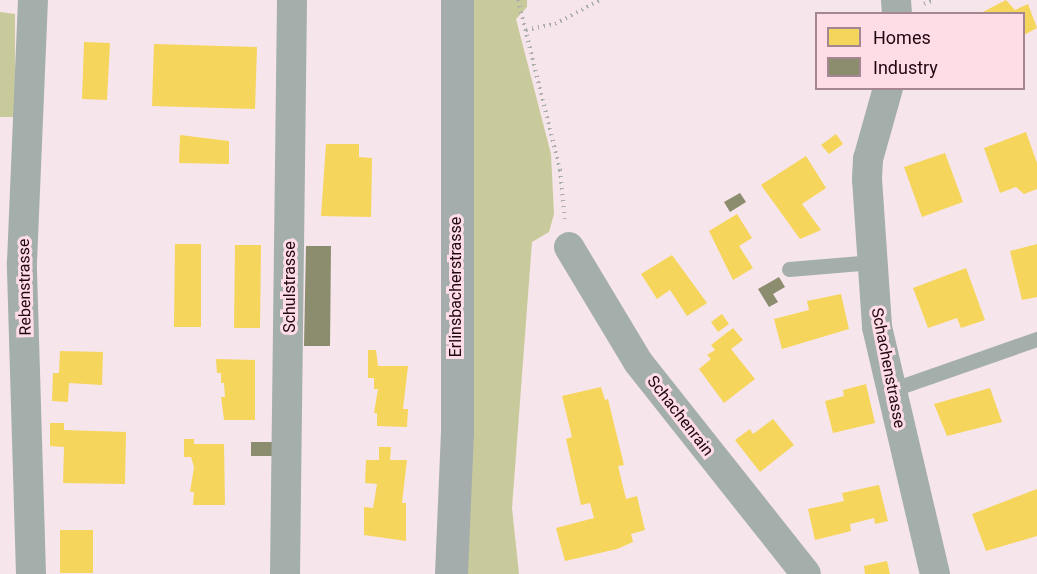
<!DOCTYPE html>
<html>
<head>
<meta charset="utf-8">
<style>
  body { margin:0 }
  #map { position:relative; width:1037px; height:574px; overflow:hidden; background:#f6e5ea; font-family:Roboto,sans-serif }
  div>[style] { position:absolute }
  .forest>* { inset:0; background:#c9ca9b }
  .homes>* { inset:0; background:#f6d55c }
  .industry>* { inset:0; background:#8c8c6e }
  .path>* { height:4px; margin-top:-2px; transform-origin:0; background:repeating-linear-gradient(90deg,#abadad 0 1.5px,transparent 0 6px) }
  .service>* { height:15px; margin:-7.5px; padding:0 7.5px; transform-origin:7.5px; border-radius:7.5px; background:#a4afac }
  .minor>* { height:30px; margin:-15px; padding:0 15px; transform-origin:15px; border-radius:15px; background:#a4afac }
  .secondary>* { height:33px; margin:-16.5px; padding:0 16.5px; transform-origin:16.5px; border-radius:16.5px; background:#a4adab }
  span { translate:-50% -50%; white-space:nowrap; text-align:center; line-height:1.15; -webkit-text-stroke:6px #fedde7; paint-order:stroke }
  .street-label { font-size:16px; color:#200610 }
  .legend { position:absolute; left:815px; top:12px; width:210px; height:78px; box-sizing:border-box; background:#fedde7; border:2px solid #a58791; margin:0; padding:8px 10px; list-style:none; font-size:18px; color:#200610 }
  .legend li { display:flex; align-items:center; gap:12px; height:30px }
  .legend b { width:30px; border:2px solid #a58791 }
</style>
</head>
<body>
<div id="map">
  <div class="forest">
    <i style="clip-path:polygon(468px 0,527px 0,527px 7px,516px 19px,551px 154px,554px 214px,549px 232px,532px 242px,512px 508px,519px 574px,462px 574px)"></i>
    <i style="clip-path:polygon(0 12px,15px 14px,15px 117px,0 117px)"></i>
  </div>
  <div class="homes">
    <i style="clip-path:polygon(1006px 0,1015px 10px,1028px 4px,1037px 28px,1024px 35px,1024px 14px,979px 14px)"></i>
    <i style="clip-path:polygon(84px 42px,110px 43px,107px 100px,82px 99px)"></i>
    <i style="clip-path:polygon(154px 44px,257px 47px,255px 109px,152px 106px)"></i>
    <i style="clip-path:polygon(1026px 132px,1037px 163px,1037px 189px,1024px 194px,1016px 187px,1000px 193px,984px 148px)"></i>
    <i style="clip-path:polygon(836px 134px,843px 144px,829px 154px,821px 145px)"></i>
    <i style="clip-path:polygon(180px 135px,229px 141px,229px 164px,179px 163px)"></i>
    <i style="clip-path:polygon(326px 144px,359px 144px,359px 157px,372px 158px,371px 217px,321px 216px)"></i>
    <i style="clip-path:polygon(945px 153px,963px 202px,922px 217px,904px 167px)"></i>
    <i style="clip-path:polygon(806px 156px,826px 188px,802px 204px,821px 230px,800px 239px,761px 185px)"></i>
    <i style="clip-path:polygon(737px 214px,752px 238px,739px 246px,753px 268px,733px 280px,709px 231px)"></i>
    <i style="clip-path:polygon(175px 244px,201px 244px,201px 327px,174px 327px)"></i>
    <i style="clip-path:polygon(1037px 244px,1037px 297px,1022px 300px,1010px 251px)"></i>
    <i style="clip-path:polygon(235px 245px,261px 245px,260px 328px,234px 328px)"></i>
    <i style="clip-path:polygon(672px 255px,707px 303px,687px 316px,670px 290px,657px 299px,641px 274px)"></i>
    <i style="clip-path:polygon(966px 268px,985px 320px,961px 328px,957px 318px,928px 328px,913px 288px)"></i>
    <i style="clip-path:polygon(841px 294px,849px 329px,782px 349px,774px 319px,809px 310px,807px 301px)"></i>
    <i style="clip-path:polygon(722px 314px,729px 324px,718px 332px,711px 322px)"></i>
    <i style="clip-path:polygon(733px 328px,743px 340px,731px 349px,755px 379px,724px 403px,699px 369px,711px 359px,707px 355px,715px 350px,711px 345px)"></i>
    <i style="clip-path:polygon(368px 350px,376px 350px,378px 366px,408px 366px,403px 409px,408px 409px,407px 427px,377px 426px,377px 413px,374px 413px,378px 389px,374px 389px,374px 378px,368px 378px)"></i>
    <i style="clip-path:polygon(60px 351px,103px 352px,102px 385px,69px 383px,68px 402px,52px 401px,53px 373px,59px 373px)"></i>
    <i style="clip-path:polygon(216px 359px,255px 360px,255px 420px,224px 420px,221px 397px,225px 397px,224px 383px,221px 383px,221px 373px,217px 373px)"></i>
    <i style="clip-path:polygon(866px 384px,875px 423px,833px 433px,825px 401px,844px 396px,843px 390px)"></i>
    <i style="clip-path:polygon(601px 387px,605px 400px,608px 399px,624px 465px,618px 466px,626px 499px,637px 496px,645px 530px,631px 534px,633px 542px,617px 549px,565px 561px,556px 528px,594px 518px,590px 503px,581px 505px,566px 439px,572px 437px,562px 396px)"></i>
    <i style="clip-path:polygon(990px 388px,1002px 422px,947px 436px,934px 404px)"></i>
    <i style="clip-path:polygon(773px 419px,794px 445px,760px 472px,735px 440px,750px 429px,753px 434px)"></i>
    <i style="clip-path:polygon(50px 423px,64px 423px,64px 430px,126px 432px,125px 484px,63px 483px,64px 447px,50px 446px)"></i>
    <i style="clip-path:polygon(184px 439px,194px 439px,194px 444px,224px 444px,225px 505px,193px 505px,194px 492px,190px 492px,194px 467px,191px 457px,184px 457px)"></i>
    <i style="clip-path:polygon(379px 447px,391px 447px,390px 460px,407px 460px,402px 503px,406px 503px,406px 541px,364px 535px,364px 507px,373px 508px,377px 484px,365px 483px,366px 460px,379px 460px)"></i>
    <i style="clip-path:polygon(879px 485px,888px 521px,875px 524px,874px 518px,850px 524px,851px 531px,815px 540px,808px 509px,844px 501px,842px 493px)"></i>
    <i style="clip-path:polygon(1037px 489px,1037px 536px,986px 551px,972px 514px)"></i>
    <i style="clip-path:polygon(60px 530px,93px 530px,93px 573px,60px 573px)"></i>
    <i style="clip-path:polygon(887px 561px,890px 574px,865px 574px,864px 566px)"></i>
  </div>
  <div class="industry">
    <i style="clip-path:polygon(740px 193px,746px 202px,730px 212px,724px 202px)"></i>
    <i style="clip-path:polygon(306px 246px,331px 246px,330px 346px,304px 346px)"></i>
    <i style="clip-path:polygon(779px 277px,785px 287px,773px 294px,778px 302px,769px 307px,758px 289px)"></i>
    <i style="clip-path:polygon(251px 442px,274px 442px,274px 456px,251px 456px)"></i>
  </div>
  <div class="path">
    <i style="left:518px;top:0;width:175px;rotate:76.1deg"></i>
    <i style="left:560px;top:170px;width:49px;rotate:84.2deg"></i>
    <i style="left:924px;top:4px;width:11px;rotate:-22deg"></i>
    <i style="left:526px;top:30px;width:30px;rotate:-12deg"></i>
    <i style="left:555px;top:24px;width:51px;rotate:-28.1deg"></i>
  </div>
  <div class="service">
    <i style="left:789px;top:269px;width:84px;rotate:-4.8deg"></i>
    <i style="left:891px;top:390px;width:155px;rotate:-19.3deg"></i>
  </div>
  <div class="minor">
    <i style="left:896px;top:0;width:14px;rotate:86deg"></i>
    <i style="left:888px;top:88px;width:74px;rotate:105.7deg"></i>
    <i style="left:868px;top:159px;width:20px;rotate:93deg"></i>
    <i style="left:867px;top:179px;width:148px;rotate:86.1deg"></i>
    <i style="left:877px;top:327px;width:254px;rotate:76.8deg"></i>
    <i style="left:569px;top:247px;width:134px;rotate:59deg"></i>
    <i style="left:638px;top:362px;width:270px;rotate:51.6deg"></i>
    <i style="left:31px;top:574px;width:312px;rotate:-91.7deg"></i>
    <i style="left:22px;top:262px;width:262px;rotate:-87.6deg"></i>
    <i style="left:285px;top:574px;width:574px;rotate:-89.3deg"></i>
  </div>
  <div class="secondary">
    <i style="left:451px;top:574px;width:141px;rotate:-87.6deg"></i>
    <i style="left:457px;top:433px;width:433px;rotate:-90deg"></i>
  </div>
  <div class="street-label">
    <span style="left:25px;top:287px;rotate:-91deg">Rebenstrasse</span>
    <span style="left:290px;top:287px;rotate:-90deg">Schulstrasse</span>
    <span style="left:456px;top:287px;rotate:-90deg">Erlinsbacherstrasse</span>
    <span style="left:888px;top:368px;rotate:79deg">Schachenstrasse</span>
    <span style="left:680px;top:416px;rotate:52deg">Schachenrain</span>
  </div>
  <ul class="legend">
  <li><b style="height:16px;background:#f6d55c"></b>Homes</li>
  <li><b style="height:16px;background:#8c8c6e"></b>Industry</li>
  </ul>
</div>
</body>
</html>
